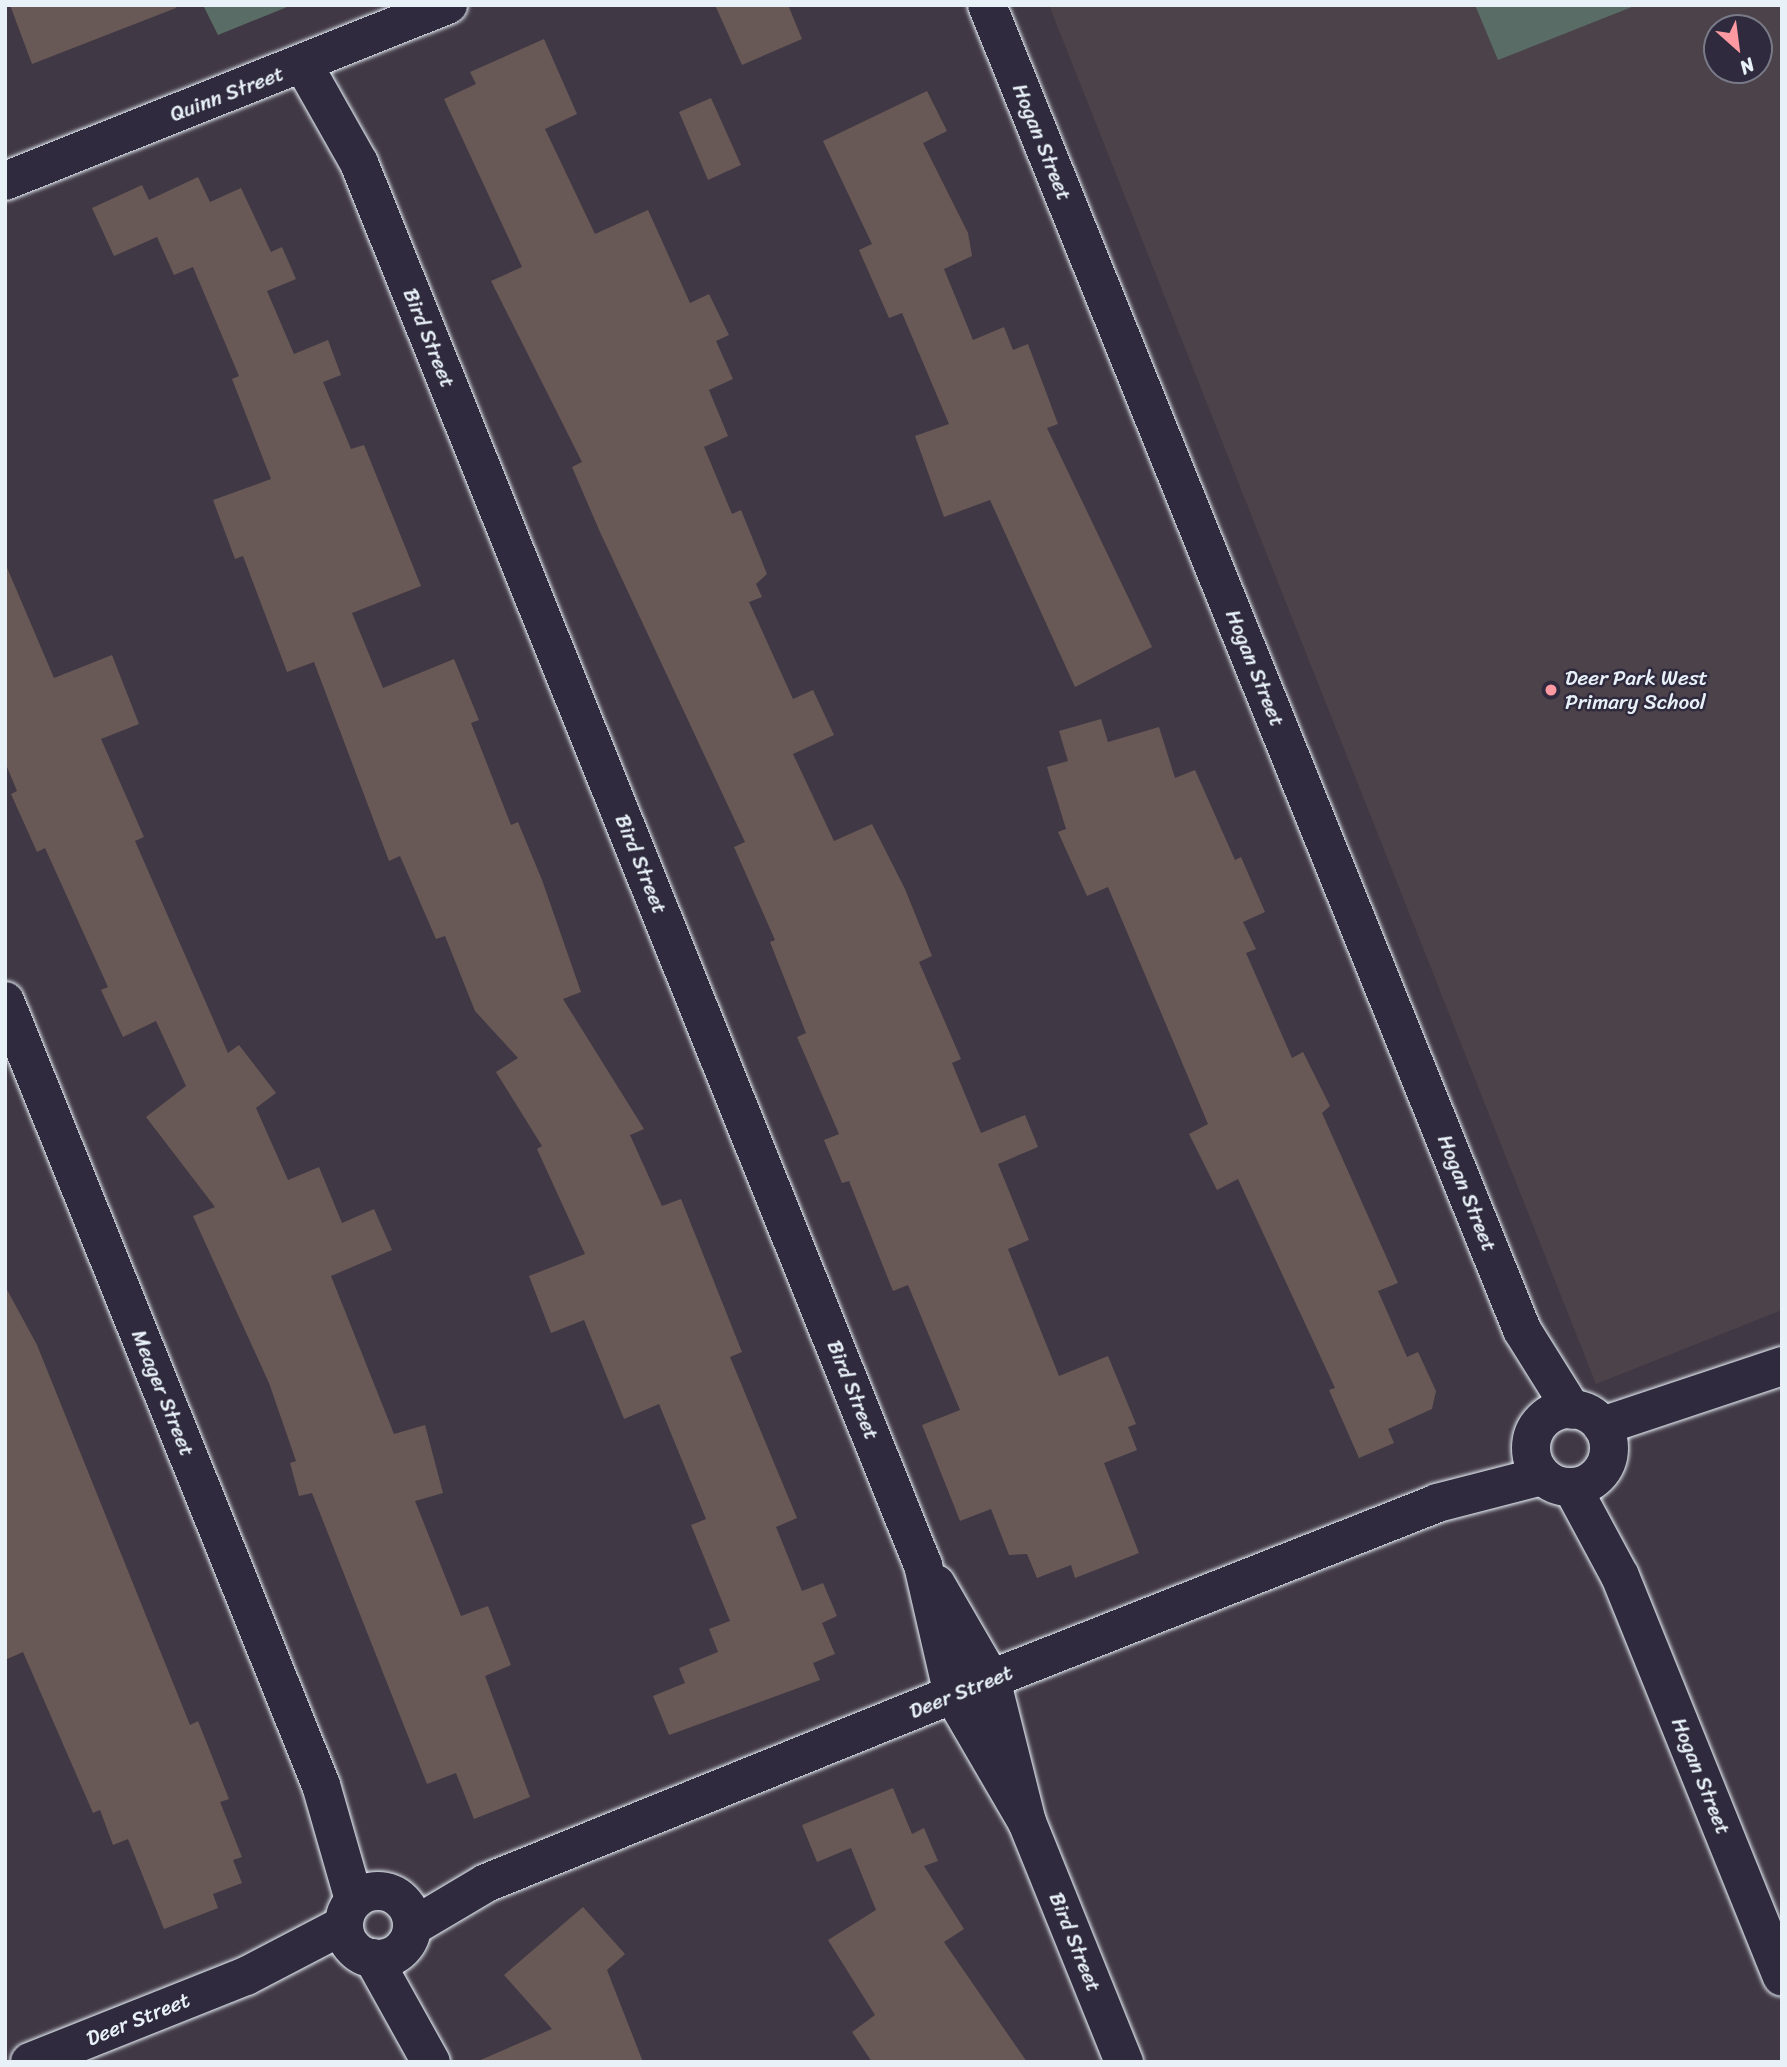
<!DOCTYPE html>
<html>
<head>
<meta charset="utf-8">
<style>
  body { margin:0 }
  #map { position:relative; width:1787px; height:2067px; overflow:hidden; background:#403844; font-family:Sriracha,sans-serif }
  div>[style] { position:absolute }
  .built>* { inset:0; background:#4c4249 }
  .green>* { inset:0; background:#596c66 }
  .building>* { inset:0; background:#685956 }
  .roads { filter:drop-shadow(0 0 2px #e8f1f8) drop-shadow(0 0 2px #e8f1f8) }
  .minor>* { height:38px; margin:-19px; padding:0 19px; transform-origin:19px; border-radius:19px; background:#2f2a3d }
  .minor>.ring { margin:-19px; padding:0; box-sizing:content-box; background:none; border:38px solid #2f2a3d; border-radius:50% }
  .dots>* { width:19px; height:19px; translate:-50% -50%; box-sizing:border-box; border:4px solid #2f2a3d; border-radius:50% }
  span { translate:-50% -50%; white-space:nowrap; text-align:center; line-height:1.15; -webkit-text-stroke:5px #2f2a3d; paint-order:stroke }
  .street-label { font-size:21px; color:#e8f1f8 }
  .poi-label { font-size:21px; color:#e8f1f8 }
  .left { translate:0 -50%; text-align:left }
  .frame { position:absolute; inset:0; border:7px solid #e8f1f8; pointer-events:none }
  .north { position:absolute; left:1703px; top:14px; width:70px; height:70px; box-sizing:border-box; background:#2f2a3d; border:2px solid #797a88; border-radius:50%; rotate:152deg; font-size:19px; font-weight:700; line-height:28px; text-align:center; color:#e8f1f8 }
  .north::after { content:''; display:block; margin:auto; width:24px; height:32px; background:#ff9aa2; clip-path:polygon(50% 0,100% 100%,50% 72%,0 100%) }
</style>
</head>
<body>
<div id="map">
  <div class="built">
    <i style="clip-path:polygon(evenodd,1049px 5px,1782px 5px,1782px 1310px,1596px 1384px,1049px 5px,1717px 28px,1759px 28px,1759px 70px,1717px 70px,1717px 28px)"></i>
  </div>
  <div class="green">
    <i style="clip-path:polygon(203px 5px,292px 5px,218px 35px)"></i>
    <i style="clip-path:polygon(1475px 5px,1637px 5px,1498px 60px)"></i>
  </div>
  <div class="building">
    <i style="clip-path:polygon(10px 5px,175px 5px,176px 8px,32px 64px)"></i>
    <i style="clip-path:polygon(715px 5px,788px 5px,802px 39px,742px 65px)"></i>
    <i style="clip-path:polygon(544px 39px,577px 114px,545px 129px,595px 234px,648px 210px,690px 303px,709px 294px,729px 335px,716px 341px,733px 379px,709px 390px,728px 436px,704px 447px,732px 514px,741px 510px,767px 574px,756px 584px,762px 597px,749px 602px,793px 699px,813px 690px,834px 735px,793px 754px,834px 841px,872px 824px,905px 889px,932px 956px,919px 962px,961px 1059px,952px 1063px,981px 1133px,1025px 1115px,1038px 1147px,998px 1164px,1029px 1240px,1008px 1249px,1059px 1376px,1108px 1356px,1136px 1424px,1128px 1427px,1137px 1450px,1104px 1463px,1139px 1553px,1075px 1578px,1071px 1565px,1037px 1578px,1027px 1554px,1009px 1555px,991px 1509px,960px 1521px,922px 1425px,960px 1410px,908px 1285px,893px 1291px,849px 1181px,842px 1183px,824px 1140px,839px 1134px,797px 1037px,806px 1033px,770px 942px,775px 940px,734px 847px,745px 842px,600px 532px,572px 467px,582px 462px,491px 281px,522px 267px,444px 99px,476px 84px,470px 72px)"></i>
    <i style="clip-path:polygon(927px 91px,947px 131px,923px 143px,968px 233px,972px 256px,944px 269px,973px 340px,1004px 327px,1013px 350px,1028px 344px,1058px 424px,1047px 428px,1152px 647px,1075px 687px,990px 500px,944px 517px,915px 436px,949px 424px,902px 313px,889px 318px,859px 250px,872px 244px,823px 141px)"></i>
    <i style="clip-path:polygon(711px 98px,741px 165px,708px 180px,679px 112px)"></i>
    <i style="clip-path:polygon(198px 177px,210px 202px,241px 188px,271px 252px,282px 247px,296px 279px,267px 291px,294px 354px,328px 340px,341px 375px,323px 382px,351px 449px,364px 445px,421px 586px,352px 613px,383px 688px,454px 659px,479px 720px,471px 723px,511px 825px,518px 822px,542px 880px,581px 992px,563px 999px,644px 1129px,630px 1135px,662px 1206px,681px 1199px,742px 1352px,730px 1357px,797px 1518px,776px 1527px,802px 1591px,823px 1583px,837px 1616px,822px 1623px,835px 1654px,813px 1663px,820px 1680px,669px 1735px,653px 1696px,685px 1683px,679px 1668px,718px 1652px,709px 1629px,730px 1621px,691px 1525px,706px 1519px,659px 1404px,624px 1419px,584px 1320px,551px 1333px,529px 1276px,585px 1254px,537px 1149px,542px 1146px,496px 1072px,518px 1058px,475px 1011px,445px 936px,436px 939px,400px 856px,389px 861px,314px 662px,287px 672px,243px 556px,235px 559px,213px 500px,271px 479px,232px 379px,239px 376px,193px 267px,174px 275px,157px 237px,114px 256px,92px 208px,142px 185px,149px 200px)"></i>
    <i style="clip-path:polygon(5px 563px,54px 678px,112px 655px,139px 724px,101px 739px,144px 837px,135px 841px,228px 1053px,239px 1045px,276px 1093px,256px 1108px,288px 1180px,319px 1167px,342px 1223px,374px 1209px,392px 1250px,331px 1276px,394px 1434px,425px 1425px,443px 1493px,415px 1501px,461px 1616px,488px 1606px,511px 1665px,485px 1676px,530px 1797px,474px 1819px,456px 1773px,427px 1784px,312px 1493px,299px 1496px,290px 1463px,296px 1461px,269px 1383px,193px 1216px,215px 1207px,146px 1117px,186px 1086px,156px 1021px,123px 1037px,101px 990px,108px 987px,45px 848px,37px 852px,11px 794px,17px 791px,5px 762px)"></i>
    <i style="clip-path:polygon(1101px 719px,1108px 742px,1159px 727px,1175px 778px,1195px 770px,1235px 860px,1241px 857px,1265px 912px,1243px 922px,1256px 949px,1246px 953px,1292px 1058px,1303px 1052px,1330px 1106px,1322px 1113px,1398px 1283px,1378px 1291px,1407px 1357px,1418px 1352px,1436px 1391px,1432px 1409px,1388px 1429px,1394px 1443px,1359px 1458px,1329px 1390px,1335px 1388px,1238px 1179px,1217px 1190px,1189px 1134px,1208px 1124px,1108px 887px,1087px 896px,1058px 832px,1066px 829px,1047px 767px,1068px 761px,1059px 731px)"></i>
    <i style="clip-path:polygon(5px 1286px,37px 1345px,190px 1725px,198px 1721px,229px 1799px,220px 1802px,242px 1857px,233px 1860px,242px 1883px,213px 1894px,218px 1908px,164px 1929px,128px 1839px,113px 1845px,100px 1810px,93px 1813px,23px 1652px,5px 1660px)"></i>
    <i style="clip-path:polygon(893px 1788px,912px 1834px,924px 1828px,938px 1861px,924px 1866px,964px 1929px,944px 1942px,1027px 2062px,872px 2062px,852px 2032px,875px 2015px,828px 1940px,876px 1910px,851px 1848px,817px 1862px,802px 1825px)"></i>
    <i style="clip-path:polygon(583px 1907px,625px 1954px,607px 1970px,643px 2062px,476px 2062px,552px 2029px,504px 1975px)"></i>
  </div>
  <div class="roads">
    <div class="minor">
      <i style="left:987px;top:5px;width:1429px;rotate:68.01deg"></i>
      <i style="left:1522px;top:1330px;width:94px;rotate:58deg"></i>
      <i style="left:303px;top:64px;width:114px;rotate:60.5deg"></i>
      <i style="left:359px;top:163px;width:1511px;rotate:68.09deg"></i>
      <i style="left:923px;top:1565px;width:133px;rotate:77deg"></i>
      <i style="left:953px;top:1695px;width:147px;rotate:59.8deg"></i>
      <i style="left:5px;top:181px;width:477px;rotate:-21.7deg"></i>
      <i style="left:5px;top:1001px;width:845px;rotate:68.05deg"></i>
      <i style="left:321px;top:1785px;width:120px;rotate:74deg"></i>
      <i class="ring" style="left:1531px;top:1409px;width:40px;height:40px"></i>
      <i style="left:1602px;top:1426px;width:190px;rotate:-18.4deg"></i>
      <i style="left:1572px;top:1487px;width:101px;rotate:61.7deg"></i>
      <i style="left:1620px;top:1576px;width:432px;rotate:68deg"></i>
      <i style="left:936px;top:1584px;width:110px;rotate:59.9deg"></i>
      <i style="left:991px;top:1679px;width:147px;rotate:75.9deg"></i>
      <i style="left:1027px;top:1822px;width:259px;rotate:68deg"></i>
      <i class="ring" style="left:344px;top:1891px;width:30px;height:30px"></i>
      <i style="left:412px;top:1927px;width:86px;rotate:-30.7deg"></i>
      <i style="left:486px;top:1883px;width:545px;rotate:-22deg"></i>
      <i style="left:991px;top:1679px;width:479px;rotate:-21.5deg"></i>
      <i style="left:1437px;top:1503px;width:108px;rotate:-14.4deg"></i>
      <i style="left:373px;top:1958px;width:119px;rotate:60.9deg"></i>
      <i style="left:30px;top:2062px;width:232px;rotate:-21.7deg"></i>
      <i style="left:246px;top:1976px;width:110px;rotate:-27.5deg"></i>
    </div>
  </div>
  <div class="dots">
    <i style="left:1551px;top:690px;background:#ff9aa2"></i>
  </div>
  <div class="street-label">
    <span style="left:227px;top:94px;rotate:-21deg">Quinn Street</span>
    <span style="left:1042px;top:142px;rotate:68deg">Hogan Street</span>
    <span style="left:429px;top:338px;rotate:68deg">Bird Street</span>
    <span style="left:1255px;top:668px;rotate:68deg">Hogan Street</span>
    <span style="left:641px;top:864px;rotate:68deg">Bird Street</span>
    <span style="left:1467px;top:1193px;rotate:68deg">Hogan Street</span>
    <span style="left:853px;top:1390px;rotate:68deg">Bird Street</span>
    <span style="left:163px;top:1393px;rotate:68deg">Meager Street</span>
    <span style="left:961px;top:1692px;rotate:-22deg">Deer Street</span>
    <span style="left:1701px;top:1776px;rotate:68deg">Hogan Street</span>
    <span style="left:1075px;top:1942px;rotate:68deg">Bird Street</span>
    <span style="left:138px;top:2019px;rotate:-22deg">Deer Street</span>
  </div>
  <div class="poi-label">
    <span class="left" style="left:1565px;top:690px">Deer Park West<br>Primary School</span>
  </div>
  <div class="frame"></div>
  <div class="north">N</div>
</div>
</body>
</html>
